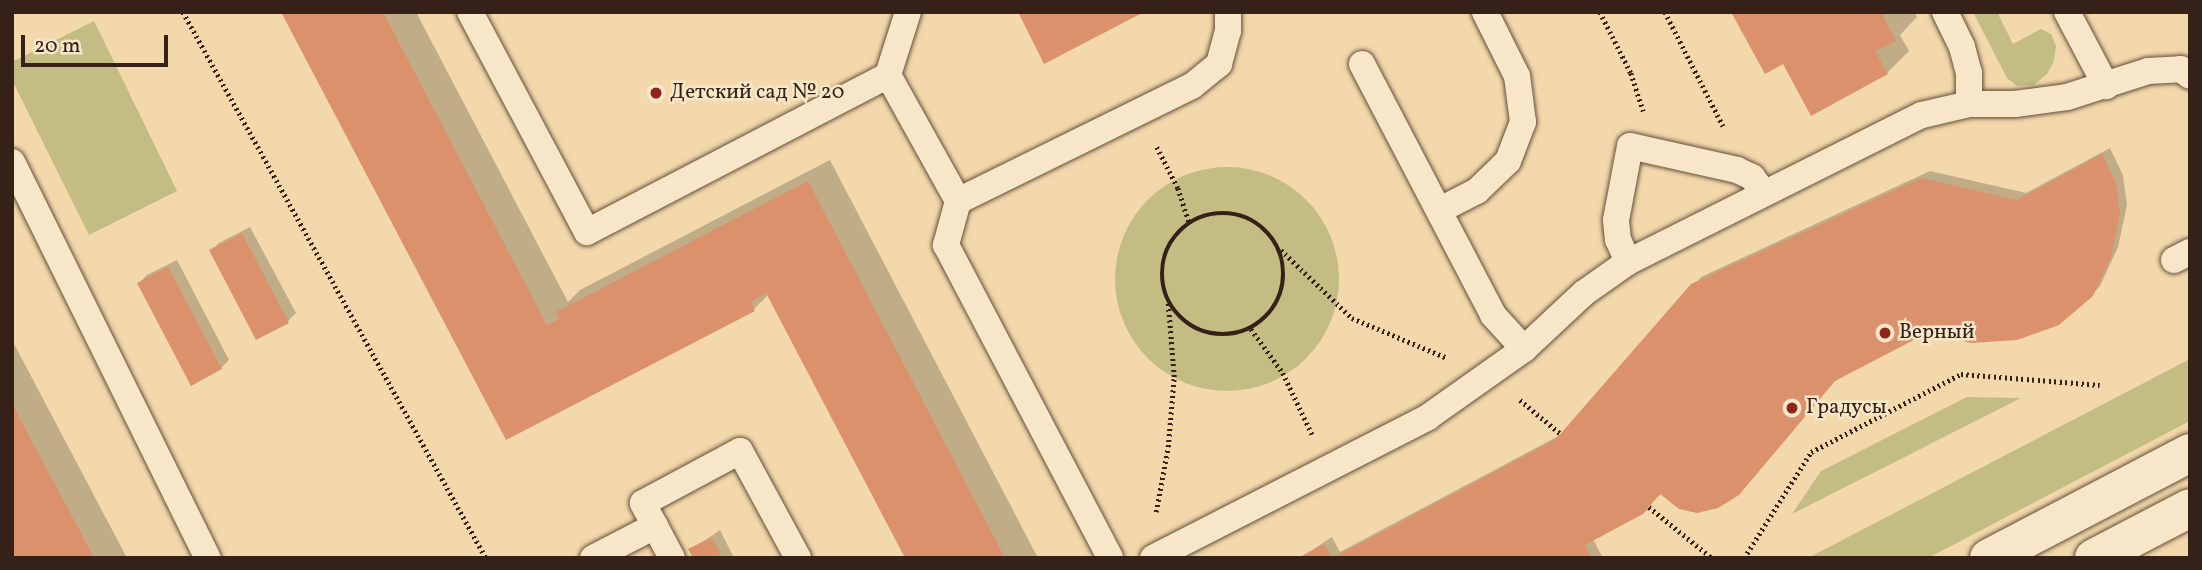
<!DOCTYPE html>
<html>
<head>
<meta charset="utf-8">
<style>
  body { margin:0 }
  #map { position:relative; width:2202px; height:570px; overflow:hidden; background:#f2d8aa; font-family:Vollkorn,serif }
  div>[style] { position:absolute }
  .green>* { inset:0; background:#c3bc83 }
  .round { border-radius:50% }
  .shadow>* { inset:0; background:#0003 }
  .building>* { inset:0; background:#db926c }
  .path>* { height:4.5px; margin-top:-2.25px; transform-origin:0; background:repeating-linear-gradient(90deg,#352118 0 2px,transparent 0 5.5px) }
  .path>.ring { margin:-2.25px; padding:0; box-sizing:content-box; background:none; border:4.5px solid #352118; border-radius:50% }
  .roads { filter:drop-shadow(0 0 2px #644f3c) drop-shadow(0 0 2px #644f3c) }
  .service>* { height:26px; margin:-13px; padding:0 13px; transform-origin:13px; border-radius:13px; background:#f7e6c8 }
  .tertiary>* { height:38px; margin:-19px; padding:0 19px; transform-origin:19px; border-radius:19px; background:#f7e6c8 }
  .dots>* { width:19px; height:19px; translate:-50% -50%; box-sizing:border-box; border:4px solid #f7e6c8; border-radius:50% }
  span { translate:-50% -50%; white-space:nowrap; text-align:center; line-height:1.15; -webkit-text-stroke:5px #f7e6c8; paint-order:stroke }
  .poi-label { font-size:21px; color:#352118 }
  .left { translate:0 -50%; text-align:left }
  .frame { position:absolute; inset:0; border:14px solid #352118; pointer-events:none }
  .scale { position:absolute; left:21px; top:35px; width:147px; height:32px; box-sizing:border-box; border:4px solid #352118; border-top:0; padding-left:9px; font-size:21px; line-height:24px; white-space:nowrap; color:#352118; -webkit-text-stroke:5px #f7e6c8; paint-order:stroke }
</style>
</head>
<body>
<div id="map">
  <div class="green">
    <i style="clip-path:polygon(1973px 12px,1997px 12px,2013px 44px,2041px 29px,2051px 34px,2056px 46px,2054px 61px,2047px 74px,2034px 85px,2017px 86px,2007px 78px)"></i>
    <i style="clip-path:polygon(94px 21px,177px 191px,89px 235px,12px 80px,12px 62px)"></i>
    <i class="round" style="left:1115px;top:167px;width:224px;height:224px"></i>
    <i style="clip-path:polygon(2190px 359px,2190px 421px,1928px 558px,1808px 558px)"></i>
    <i style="clip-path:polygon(1967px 397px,2021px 398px,1792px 514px,1821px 471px)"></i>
  </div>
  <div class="shadow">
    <i style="clip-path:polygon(283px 12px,416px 12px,568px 302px,580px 290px,830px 160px,1038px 558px,906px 558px,769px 294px,754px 309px,506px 438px)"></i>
    <i style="clip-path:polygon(1733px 12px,1914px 12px,1917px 17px,1900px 35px,1909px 51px,1887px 73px,1784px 62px)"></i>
    <i style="clip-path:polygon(2110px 148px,2123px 175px,2127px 205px,2118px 247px,2100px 286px,2092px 295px,1928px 330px,1837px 379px,1593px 539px,1603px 558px,1300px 558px,1332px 537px,1340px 552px,1564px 433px,1701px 277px,1930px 171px,2026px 193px)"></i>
    <i style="clip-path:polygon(250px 227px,296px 313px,288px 321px,211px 251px,219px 243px)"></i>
    <i style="clip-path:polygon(177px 260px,229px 360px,221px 368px,139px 283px,147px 275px)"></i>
    <i style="clip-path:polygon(12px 340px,127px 558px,12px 558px)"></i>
    <i style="clip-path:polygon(720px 530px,734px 558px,695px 558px,691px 550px)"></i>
  </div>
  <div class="building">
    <i style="clip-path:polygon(281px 12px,383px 12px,547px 325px,559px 319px,556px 312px,808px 181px,1005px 558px,905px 558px,766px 293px,751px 302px,755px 311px,506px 440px)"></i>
    <i style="clip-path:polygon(1018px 12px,1144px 12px,1044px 64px)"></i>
    <i style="clip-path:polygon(1731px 12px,1881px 12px,1896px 41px,1875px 51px,1888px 74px,1811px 116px,1783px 64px,1765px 74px)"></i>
    <i style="clip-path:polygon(2102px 154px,2116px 183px,2120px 214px,2111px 257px,2093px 296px,2059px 325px,2017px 340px,1971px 343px,1929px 332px,1835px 381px,1739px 495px,1718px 508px,1697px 513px,1679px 509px,1660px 494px,1643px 514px,1585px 545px,1591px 558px,1333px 558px,1556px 439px,1691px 284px,1921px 178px,2017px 200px)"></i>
    <i style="clip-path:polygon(242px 233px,289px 323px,256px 340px,209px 250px)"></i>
    <i style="clip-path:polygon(168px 267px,222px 369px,191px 386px,137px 283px)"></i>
    <i style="clip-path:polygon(12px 404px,64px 501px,94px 558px,12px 558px)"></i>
    <i style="clip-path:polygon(712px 537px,722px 558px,693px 558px,688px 549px)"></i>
    <i style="clip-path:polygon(1324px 544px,1332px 558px,1298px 558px)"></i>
  </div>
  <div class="path">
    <i style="left:183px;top:12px;width:624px;rotate:60.97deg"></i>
    <i style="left:1600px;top:12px;width:68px;rotate:63.1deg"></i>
    <i style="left:1631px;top:73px;width:40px;rotate:72deg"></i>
    <i style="left:1665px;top:12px;width:128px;rotate:63deg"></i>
    <i style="left:1157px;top:147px;width:46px;rotate:62.9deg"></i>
    <i style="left:1178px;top:188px;width:36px;rotate:72deg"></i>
    <i class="ring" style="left:1162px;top:213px;width:117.5px;height:117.5px"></i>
    <i style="left:1281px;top:250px;width:98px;rotate:43.8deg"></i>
    <i style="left:1352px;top:318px;width:103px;rotate:22.8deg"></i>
    <i style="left:1251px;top:329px;width:54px;rotate:54deg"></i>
    <i style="left:1283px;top:373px;width:68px;rotate:64.6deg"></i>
    <i style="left:1520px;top:400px;width:53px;rotate:39.7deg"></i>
    <i style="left:1649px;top:507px;width:81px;rotate:39deg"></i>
    <i style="left:1156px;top:512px;width:66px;rotate:-79.5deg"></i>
    <i style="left:1168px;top:447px;width:70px;rotate:-85.1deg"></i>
    <i style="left:1174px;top:377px;width:75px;rotate:-94.6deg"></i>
    <i style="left:1744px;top:558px;width:125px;rotate:-57.7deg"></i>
    <i style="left:1811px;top:452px;width:169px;rotate:-27.5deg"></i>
    <i style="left:1961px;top:374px;width:139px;rotate:4.5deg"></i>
  </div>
  <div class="roads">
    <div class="service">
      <i style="left:470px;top:12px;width:249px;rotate:62deg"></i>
      <i style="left:587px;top:232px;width:339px;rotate:-27.5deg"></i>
      <i style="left:888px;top:75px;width:66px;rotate:-72.4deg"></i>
      <i style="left:1945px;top:12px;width:39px;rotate:64deg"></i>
      <i style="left:1962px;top:47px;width:27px;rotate:75deg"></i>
      <i style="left:1969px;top:73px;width:31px;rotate:90deg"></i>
      <i style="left:2067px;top:12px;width:84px;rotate:62.2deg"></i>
      <i style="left:1362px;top:64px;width:283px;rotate:62.4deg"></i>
      <i style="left:1493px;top:315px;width:46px;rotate:47.6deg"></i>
      <i style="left:888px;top:75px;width:144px;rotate:60.9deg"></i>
      <i style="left:958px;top:201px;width:46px;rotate:105.3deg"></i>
      <i style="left:946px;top:245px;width:353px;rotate:62.3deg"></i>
      <i style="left:12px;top:162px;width:442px;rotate:63.7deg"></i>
      <i style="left:958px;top:201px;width:261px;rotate:-26.2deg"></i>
      <i style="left:1192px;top:86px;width:35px;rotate:-39deg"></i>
      <i style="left:1219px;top:64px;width:34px;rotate:-75deg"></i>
      <i style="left:1228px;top:31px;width:19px;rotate:-90deg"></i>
      <i style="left:1440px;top:210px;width:42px;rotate:-27.2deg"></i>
      <i style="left:1477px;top:191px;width:43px;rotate:-44.1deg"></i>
      <i style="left:1508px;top:161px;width:42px;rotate:-69deg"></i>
      <i style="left:1523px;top:122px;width:46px;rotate:-97.4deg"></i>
      <i style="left:1517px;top:76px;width:72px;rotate:-116.6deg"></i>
      <i style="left:2174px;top:260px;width:18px;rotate:-27deg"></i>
      <i style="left:1628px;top:262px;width:24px;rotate:-114deg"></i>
      <i style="left:1618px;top:240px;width:20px;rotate:-96deg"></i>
      <i style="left:1616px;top:220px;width:75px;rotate:-79.3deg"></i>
      <i style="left:1630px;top:146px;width:110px;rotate:12.6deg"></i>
      <i style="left:1737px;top:170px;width:17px;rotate:25deg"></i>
      <i style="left:1752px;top:177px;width:20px;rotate:53deg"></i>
      <i style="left:655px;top:526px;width:36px;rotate:62deg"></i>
      <i style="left:593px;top:558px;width:70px;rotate:-27.3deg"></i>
      <i style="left:655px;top:526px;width:26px;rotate:-118deg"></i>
      <i style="left:643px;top:503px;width:110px;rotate:-28.2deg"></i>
      <i style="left:740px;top:451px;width:122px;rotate:61.5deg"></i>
      <i style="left:1153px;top:558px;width:309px;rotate:-27.1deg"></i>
      <i style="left:1428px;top:417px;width:118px;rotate:-35.3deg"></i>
      <i style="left:1524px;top:349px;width:82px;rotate:-43deg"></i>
      <i style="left:1584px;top:293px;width:54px;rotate:-35.2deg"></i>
      <i style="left:1628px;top:262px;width:329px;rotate:-26.6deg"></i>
      <i style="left:1922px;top:115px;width:48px;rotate:-13.2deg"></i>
      <i style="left:1969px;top:104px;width:46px"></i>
      <i style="left:2015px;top:104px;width:52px;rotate:-7.7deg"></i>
      <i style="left:2067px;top:97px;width:85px;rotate:-17.8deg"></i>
      <i style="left:2148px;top:71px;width:33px;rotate:-3deg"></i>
      <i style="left:2181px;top:69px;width:11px;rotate:38deg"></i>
    </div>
    <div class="tertiary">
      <i style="left:1989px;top:558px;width:227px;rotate:-27.6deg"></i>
      <i style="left:2094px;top:558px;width:108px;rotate:-27.5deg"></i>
    </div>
  </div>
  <div class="dots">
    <i style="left:656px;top:93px;background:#8f2418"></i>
    <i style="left:1885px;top:333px;background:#8f2418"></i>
    <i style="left:1792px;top:408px;background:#8f2418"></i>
  </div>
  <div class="poi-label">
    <span class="left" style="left:670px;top:93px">Детский сад № 20</span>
    <span class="left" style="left:1899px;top:333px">Верный</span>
    <span class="left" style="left:1806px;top:408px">Градусы</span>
  </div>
  <div class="frame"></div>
  <div class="scale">20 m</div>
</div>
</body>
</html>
